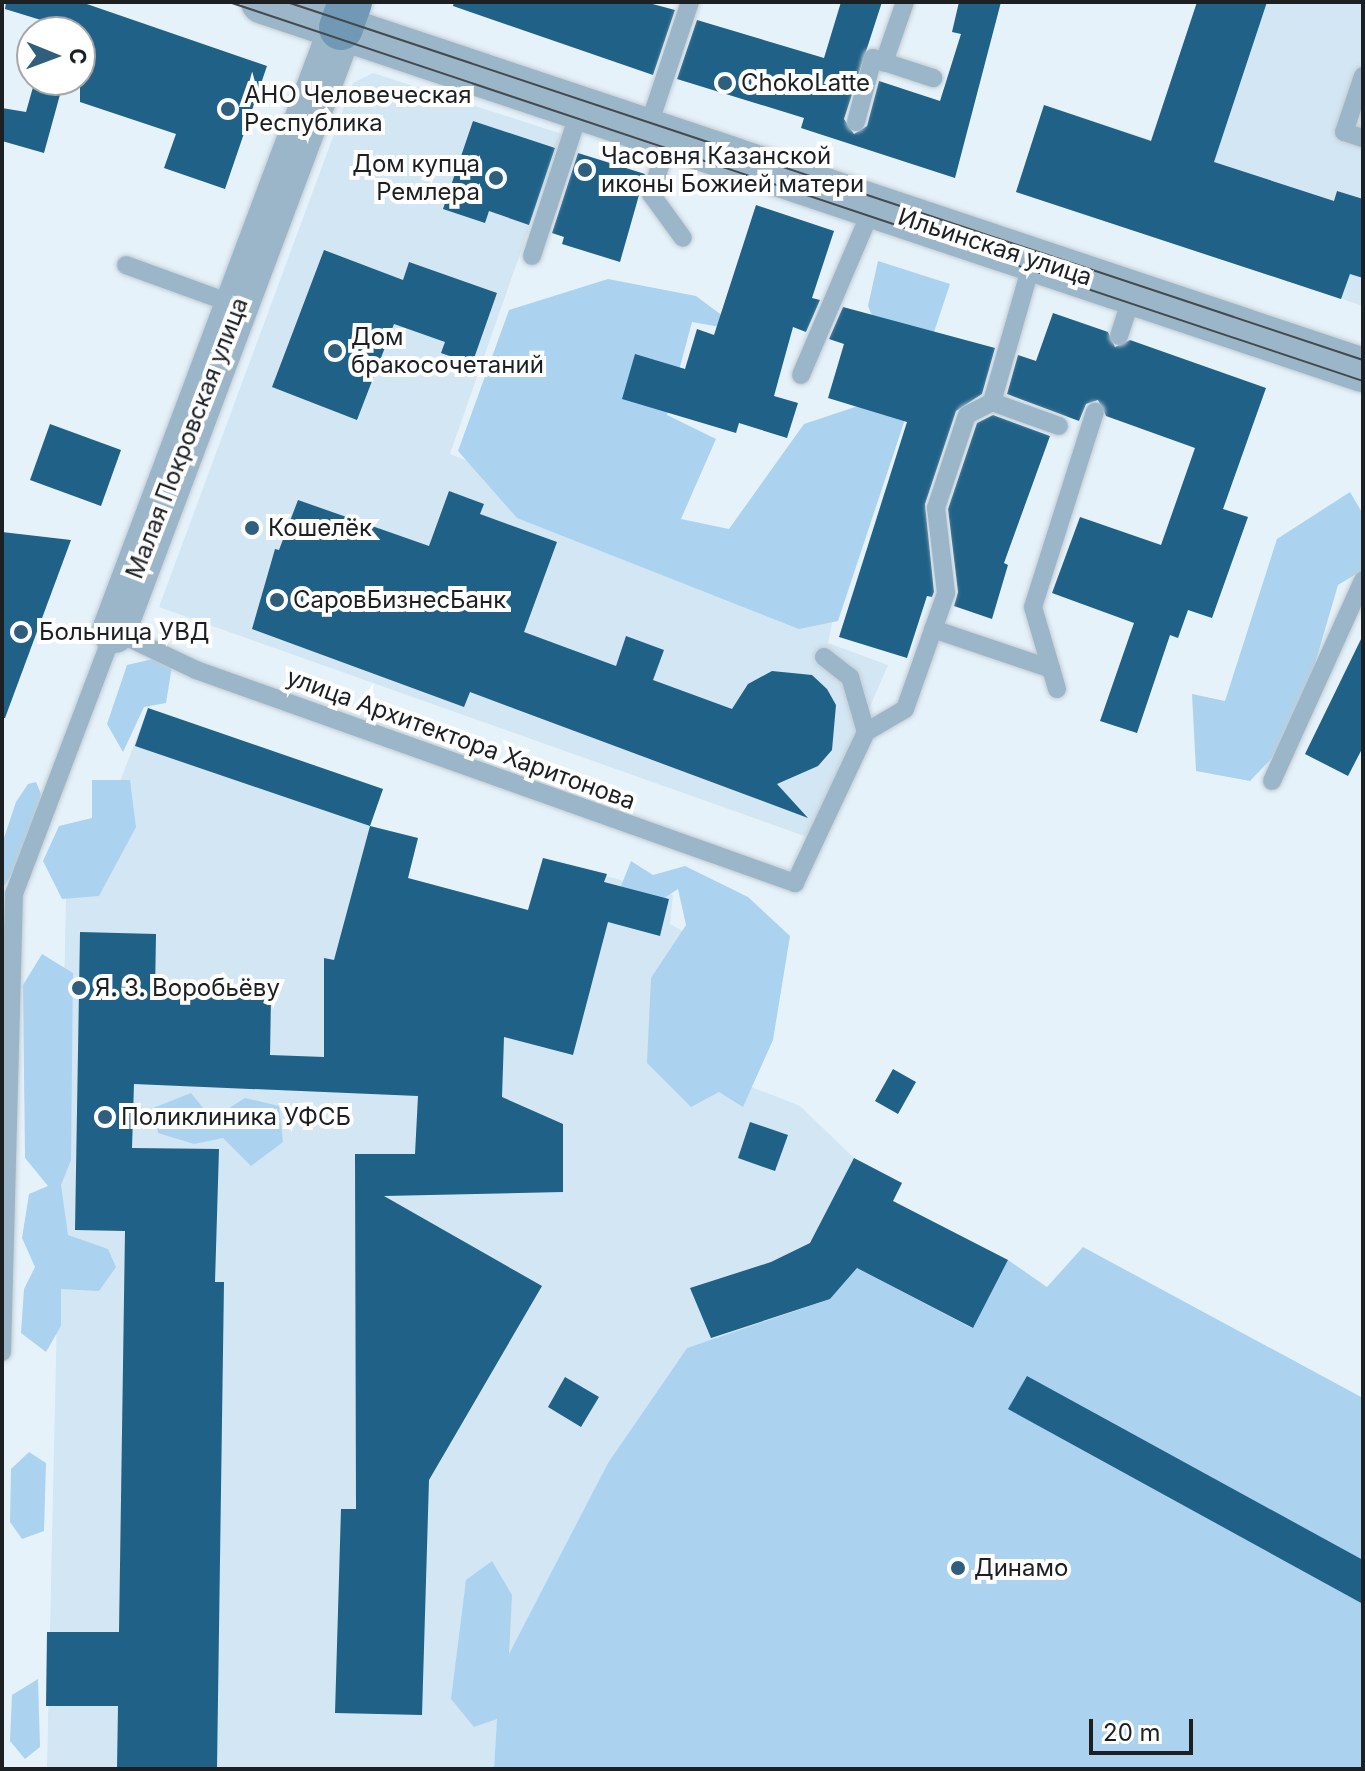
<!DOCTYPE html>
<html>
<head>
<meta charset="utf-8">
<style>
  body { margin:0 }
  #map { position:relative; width:1365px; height:1771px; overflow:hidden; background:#e6f2fa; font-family:Inter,sans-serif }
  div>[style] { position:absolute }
  .built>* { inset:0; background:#d3e6f3 }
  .green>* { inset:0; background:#abd3ef }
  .building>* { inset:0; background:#206187 }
  .roads { filter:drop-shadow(0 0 2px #c2ccd3) drop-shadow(0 0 2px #c2ccd3) }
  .service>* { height:18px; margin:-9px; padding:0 9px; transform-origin:9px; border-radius:9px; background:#9bb6c9 }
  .tertiary>* { height:44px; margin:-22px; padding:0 22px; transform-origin:22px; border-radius:22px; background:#9bb6c9 }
  .secondary>* { height:44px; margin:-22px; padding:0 22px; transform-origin:22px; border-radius:22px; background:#7199b5 }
  .tram>* { height:2px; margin:-1px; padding:0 1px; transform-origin:1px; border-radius:1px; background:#43494d }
  .dots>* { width:22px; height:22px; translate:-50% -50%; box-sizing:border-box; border:4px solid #fff; border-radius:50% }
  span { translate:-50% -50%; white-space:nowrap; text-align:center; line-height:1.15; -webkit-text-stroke:8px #fff; paint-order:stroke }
  .poi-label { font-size:24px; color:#1c2023 }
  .left { translate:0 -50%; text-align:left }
  .right { translate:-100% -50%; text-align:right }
  .street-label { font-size:24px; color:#1c2023 }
  .frame { position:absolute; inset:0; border:4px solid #1c2023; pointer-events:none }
  .north { position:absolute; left:16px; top:16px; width:80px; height:80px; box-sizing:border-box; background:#fff; border:2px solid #a4a6a7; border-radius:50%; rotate:91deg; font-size:22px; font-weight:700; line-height:32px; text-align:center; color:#1c2023 }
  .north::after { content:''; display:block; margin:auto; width:28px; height:36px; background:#2f5f7d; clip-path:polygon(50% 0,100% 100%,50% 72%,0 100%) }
  .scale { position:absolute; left:1089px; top:1719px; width:104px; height:36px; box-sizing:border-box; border:4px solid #1c2023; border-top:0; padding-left:10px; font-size:24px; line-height:28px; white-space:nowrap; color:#1c2023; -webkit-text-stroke:6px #fff; paint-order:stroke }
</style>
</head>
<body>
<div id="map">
  <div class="built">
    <i style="clip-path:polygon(1197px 2px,1363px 2px,1363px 306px,1016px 192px,1044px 105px,1151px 140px)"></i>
    <i style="clip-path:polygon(373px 73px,562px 134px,450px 454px,835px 609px,828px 643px,888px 665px,813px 839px,159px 607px,353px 83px)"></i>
    <i style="clip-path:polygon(148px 708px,383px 789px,370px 826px,418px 838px,408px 878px,528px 910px,543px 858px,673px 895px,670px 924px,730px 958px,726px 1077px,800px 1106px,854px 1158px,902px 1183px,893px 1201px,1008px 1260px,973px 1328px,857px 1268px,830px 1299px,687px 1348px,608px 1463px,500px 1674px,494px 1769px,47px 1769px,66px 899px,83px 879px)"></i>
  </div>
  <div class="green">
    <i style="clip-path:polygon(878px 261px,950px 284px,838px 621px,799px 629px,517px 518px,458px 451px,509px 310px,608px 279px,696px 296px,743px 331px,692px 322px,667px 415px,716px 439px,681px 519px,729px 529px,804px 424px,903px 391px,868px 306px)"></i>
    <i style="clip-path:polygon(1350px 492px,1363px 514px,1361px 571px,1338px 585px,1310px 681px,1272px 758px,1250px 781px,1196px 771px,1192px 694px,1225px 701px,1277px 539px)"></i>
    <i style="clip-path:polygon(153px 659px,172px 666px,166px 703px,144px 707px,123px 752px,107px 724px,127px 665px)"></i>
    <i style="clip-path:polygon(92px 780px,130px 780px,136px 827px,99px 896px,62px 899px,43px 861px,59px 826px,92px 818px)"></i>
    <i style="clip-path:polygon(36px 782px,41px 794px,37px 814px,21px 858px,2px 890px,2px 844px,16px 802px,28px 784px)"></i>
    <i style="clip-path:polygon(631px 861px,653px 875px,685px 866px,748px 897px,790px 936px,773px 1040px,743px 1107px,719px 1092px,691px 1107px,647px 1063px,651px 978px,686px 925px,678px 889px,640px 914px,615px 901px)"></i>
    <i style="clip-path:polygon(42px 954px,73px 973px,71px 1160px,61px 1185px,68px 1235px,108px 1249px,116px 1267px,99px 1291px,61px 1289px,61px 1326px,46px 1352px,21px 1333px,24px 1289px,35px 1267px,22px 1238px,29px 1194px,48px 1186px,25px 1158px,23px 985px)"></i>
    <i style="clip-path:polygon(191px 1093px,212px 1119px,245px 1098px,279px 1106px,283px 1142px,251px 1166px,223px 1138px,194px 1144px,158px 1133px,153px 1108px)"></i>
    <i style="clip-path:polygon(1083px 1247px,1363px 1398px,1363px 1769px,494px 1769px,497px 1719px,474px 1727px,451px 1699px,466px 1580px,492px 1561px,512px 1595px,509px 1654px,608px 1463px,687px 1348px,830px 1299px,857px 1268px,972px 1328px,1008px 1260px,1047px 1287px)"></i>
    <i style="clip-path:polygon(29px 1452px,46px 1463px,44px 1531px,22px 1539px,10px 1522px,11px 1469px)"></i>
    <i style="clip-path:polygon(38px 1679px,40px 1747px,25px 1759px,10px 1741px,12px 1695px)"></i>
  </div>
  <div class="building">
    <i style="clip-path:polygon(6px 2px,81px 2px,267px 66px,225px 189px,164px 168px,176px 134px,80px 102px,80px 32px,5px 9px)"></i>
    <i style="clip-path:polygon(454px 2px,645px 2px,675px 10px,653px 75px,453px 6px)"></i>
    <i style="clip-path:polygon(841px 2px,882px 2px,844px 119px,854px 134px,867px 126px,879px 81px,940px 101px,961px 34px,952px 32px,959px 2px,1001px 2px,955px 178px,801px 128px,804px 118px,677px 79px,697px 20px,824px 58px)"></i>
    <i style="clip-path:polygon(1197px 2px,1267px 2px,1214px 162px,1334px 201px,1337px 191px,1363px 199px,1363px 278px,1350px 274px,1341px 299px,1016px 192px,1044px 105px,1151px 141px)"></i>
    <i style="clip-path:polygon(35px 80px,64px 80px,44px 153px,2px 141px,2px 108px,26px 112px)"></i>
    <i style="clip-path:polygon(473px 121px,555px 148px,529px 225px,489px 211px,485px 223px,443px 209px)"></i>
    <i style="clip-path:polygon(578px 153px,645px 174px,620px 262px,562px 244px,564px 237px,552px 233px)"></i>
    <i style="clip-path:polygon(756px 205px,834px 231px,812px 298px,820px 300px,806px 332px,793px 327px,774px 396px,798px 403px,787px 438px,739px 423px,736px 433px,622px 399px,635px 354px,685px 369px,697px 329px,714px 335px)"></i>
    <i style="clip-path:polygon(324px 250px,403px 280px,409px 262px,497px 293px,472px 364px,441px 353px,445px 342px,394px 324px,357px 420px,272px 387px)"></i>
    <i style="clip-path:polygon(843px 307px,995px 348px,982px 394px,956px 411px,925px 504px,934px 592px,932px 597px,927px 596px,907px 658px,839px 637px,907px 422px,828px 398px,844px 344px,829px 339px)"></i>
    <i style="clip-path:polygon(1053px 313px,1108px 332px,1115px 347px,1130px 340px,1266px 388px,1223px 509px,1248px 517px,1212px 618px,1188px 610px,1178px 638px,1170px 635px,1137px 733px,1100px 721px,1134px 623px,1052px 593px,1080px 517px,1161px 545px,1195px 448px,1106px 416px,1098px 400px,1086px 404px,1079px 421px,1007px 394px,1018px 355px,1036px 361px)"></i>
    <i style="clip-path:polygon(993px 415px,1050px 436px,1004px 563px,1008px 565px,992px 619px,954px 606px,958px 592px,948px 509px,977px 423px)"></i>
    <i style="clip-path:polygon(50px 424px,121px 450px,101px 506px,30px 480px)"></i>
    <i style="clip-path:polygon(449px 491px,484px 504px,480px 514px,557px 542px,524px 632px,616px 666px,626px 636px,664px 650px,653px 680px,732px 709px,748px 684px,772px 671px,812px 675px,827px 689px,836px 705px,832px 750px,818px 766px,777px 784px,808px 818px,470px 692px,464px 707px,252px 629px,275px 549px,279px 550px,298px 500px,429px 546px)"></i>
    <i style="clip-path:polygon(2px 532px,71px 540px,5px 718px,2px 718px)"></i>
    <i style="clip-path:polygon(1363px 635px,1363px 747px,1348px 776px,1305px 754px)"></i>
    <i style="clip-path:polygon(148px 708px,383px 789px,370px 826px,135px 746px)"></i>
    <i style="clip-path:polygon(370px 826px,418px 838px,408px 878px,528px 910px,543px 858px,607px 874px,604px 882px,669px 899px,660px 936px,608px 922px,573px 1055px,504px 1037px,502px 1097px,563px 1124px,563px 1192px,384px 1196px,542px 1286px,429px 1480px,422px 1715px,335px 1713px,341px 1509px,356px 1509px,355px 1154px,415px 1154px,418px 1096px,134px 1084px,132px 1148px,219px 1149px,215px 1282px,224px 1282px,217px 1769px,117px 1769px,118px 1706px,46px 1706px,47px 1632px,119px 1632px,125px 1231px,75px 1230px,80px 932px,156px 934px,155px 994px,271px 997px,270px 1055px,324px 1057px,324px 958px,334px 960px)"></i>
    <i style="clip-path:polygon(893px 1069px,916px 1082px,898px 1114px,875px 1101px)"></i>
    <i style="clip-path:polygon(750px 1122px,788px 1135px,775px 1171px,738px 1158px)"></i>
    <i style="clip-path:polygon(854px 1158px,902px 1183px,893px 1201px,1008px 1260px,973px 1328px,857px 1268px,830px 1299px,711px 1338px,690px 1288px,771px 1262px,810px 1243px)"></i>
    <i style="clip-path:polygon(1027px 1376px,1363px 1560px,1363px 1604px,1008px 1409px)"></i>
    <i style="clip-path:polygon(565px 1377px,599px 1397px,581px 1427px,548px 1407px)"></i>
  </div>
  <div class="roads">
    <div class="service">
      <i style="left:905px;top:2px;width:64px;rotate:109.3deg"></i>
      <i style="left:884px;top:62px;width:52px;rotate:18.1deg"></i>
      <i style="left:1363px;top:76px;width:59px;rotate:108.7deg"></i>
      <i style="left:1344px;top:132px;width:20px;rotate:18deg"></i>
      <i style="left:856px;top:122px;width:66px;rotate:-75.1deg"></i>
      <i style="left:873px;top:58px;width:12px;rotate:20deg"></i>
      <i style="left:647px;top:131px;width:136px;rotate:-71.6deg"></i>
      <i style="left:669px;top:138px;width:59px;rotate:107.8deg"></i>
      <i style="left:651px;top:194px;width:54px;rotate:54deg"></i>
      <i style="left:532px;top:256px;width:155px;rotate:-71.9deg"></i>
      <i style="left:126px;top:265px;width:117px;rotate:20deg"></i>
      <i style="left:1119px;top:336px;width:45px;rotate:-72deg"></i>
      <i style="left:801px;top:375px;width:184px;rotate:-66.9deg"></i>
      <i style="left:992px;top:402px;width:71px;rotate:19.7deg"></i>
      <i style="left:933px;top:629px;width:125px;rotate:18.7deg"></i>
      <i style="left:824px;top:657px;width:33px;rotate:38deg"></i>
      <i style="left:850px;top:677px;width:57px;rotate:73.8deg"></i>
      <i style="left:1057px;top:689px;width:85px;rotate:-106.3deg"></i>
      <i style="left:1033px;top:607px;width:205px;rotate:-72.4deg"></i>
      <i style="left:1272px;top:781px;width:221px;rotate:-65.6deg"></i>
      <i style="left:2px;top:1352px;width:458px;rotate:-88.5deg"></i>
      <i style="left:14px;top:894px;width:281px;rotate:-69.2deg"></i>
      <i style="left:114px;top:631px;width:91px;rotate:25.4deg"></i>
      <i style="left:196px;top:670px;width:636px;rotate:19.58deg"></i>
      <i style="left:795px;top:883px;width:167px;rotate:-64.8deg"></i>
      <i style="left:866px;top:732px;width:45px;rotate:-30.5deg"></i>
      <i style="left:905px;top:709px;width:123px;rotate:-70.5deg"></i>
      <i style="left:946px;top:593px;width:86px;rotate:-96.7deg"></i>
      <i style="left:936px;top:508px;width:98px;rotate:-71.6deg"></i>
      <i style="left:967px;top:415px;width:28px;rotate:-27deg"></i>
      <i style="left:992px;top:402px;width:149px;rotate:-74deg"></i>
    </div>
    <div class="tertiary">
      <i style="left:263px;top:2px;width:1160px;rotate:18.5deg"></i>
      <i style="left:114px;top:631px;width:644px;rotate:-69.37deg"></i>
    </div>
    <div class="secondary">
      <i style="left:341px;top:28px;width:28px;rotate:-71deg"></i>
    </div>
  </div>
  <div class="tram">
    <i style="left:229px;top:2px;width:1196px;rotate:18.48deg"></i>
    <i style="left:287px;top:2px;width:1134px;rotate:18.4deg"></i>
  </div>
  <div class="dots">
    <i style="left:725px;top:83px;background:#2f5f7d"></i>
    <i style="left:228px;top:109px;background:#2f5f7d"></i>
    <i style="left:585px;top:170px;background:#2f5f7d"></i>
    <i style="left:496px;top:178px;background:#2f5f7d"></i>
    <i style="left:335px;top:351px;background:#2f5f7d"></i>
    <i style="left:252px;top:528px;background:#2f5f7d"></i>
    <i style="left:277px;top:600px;background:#2f5f7d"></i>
    <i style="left:21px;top:632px;background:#2f5f7d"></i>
    <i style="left:79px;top:988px;background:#2f5f7d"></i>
    <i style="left:105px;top:1117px;background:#2f5f7d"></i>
    <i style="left:958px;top:1568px;background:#2f5f7d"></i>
  </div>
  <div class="poi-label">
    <span class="left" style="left:741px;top:83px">ChokoLatte</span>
    <span class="left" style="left:244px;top:109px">АНО Человеческая<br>Республика</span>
    <span class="left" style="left:601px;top:170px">Часовня Казанской<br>иконы Божией матери</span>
    <span class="right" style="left:480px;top:178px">Дом купца<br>Ремлера</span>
    <span class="left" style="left:351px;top:351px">Дом<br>бракосочетаний</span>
    <span class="left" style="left:268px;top:528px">Кошелёк</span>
    <span class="left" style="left:293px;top:600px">СаровБизнесБанк</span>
    <span class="left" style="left:39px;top:632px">Больница УВД</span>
    <span class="left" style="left:95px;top:988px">Я. З. Воробьёву</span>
    <span class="left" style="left:121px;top:1117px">Поликлиника УФСБ</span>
    <span class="left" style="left:974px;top:1568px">Динамо</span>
  </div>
  <div class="street-label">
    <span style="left:995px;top:247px;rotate:18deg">Ильинская улица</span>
    <span style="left:187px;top:438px;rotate:-69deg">Малая Покровская улица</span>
    <span style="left:461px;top:739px;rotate:20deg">улица Архитектора Харитонова</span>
  </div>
  <div class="frame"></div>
  <div class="north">С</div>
  <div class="scale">20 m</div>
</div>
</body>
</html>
